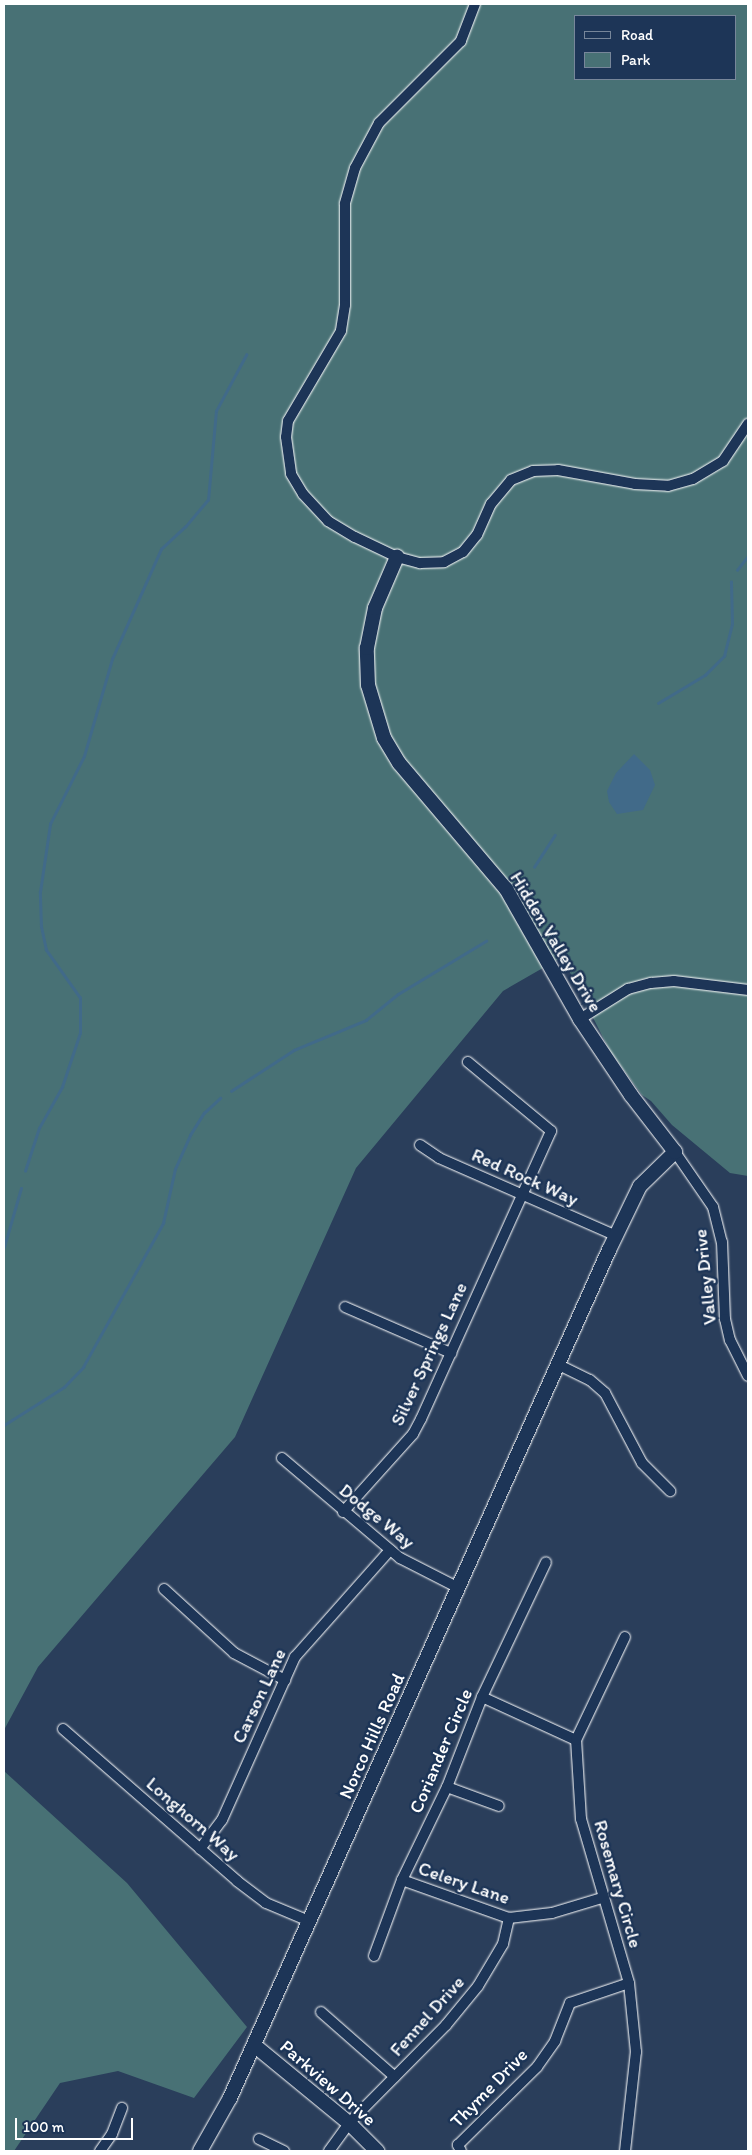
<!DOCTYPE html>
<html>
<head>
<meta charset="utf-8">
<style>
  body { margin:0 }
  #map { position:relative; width:752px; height:2155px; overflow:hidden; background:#2a3e5b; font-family:Itim,sans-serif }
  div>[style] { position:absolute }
  .green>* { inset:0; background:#487175 }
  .water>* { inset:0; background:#416a89 }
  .stream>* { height:2.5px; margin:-1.25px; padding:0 1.25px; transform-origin:1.25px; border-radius:1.25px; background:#416a89 }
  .roads { filter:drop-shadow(0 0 1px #fff) drop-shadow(0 0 1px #fff) }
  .street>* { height:10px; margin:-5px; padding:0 5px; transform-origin:5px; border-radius:5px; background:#1d3557 }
  .secondary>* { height:14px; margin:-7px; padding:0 7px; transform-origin:7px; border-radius:7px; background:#1d3557 }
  span { translate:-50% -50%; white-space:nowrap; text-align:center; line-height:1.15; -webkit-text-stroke:5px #1d3557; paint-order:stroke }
  .street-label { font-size:19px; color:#fff }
  .frame { position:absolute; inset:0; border:5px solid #fff; pointer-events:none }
  .legend { position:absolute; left:574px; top:15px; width:162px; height:65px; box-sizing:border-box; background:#1d3557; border:1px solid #77869a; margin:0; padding:6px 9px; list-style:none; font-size:15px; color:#fff }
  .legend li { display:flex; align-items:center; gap:10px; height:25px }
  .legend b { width:25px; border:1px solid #77869a }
  .scale { position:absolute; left:15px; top:2118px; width:118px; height:22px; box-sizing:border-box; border:2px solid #fff; border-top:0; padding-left:6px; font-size:15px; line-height:18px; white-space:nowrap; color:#fff; -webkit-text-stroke:4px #1d3557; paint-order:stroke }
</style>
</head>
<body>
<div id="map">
  <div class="green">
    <i style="clip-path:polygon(evenodd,4px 4px,748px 4px,748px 1176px,730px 1173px,672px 1125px,651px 1101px,642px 1095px,610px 1051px,562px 957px,503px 991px,356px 1168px,235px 1437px,38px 1667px,4px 1730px,4px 4px,576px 16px,736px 16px,736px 79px,576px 79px,576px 16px)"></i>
    <i style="clip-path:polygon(4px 1771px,127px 1883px,247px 2027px,194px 2098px,118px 2071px,60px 2083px,14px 2151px,4px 2151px)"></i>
  </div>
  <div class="water">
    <i style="clip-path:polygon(634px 754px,650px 770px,655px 785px,643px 810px,617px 814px,609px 802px,607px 791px,616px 773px)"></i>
  </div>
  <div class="stream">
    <i style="left:737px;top:570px;width:18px;rotate:-52deg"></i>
    <i style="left:658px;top:703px;width:55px;rotate:-30.8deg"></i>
    <i style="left:705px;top:675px;width:27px;rotate:-45deg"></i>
    <i style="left:724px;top:656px;width:33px;rotate:-76deg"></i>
    <i style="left:732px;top:624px;width:42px;rotate:-91.4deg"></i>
    <i style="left:534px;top:867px;width:38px;rotate:-57deg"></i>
    <i style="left:231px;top:1091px;width:75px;rotate:-33.1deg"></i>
    <i style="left:294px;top:1050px;width:78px;rotate:-22.6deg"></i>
    <i style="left:366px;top:1020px;width:41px;rotate:-39.1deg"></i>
    <i style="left:398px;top:994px;width:103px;rotate:-31.1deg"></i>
    <i style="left:25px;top:1171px;width:45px;rotate:-72deg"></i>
    <i style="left:39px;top:1128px;width:47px;rotate:-60.7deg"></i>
    <i style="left:62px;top:1087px;width:57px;rotate:-71.6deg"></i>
    <i style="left:80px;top:1033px;width:35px;rotate:-90deg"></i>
    <i style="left:80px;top:998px;width:59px;rotate:-125.3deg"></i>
    <i style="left:46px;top:950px;width:24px;rotate:-102deg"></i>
    <i style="left:41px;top:927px;width:35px;rotate:-92deg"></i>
    <i style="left:40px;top:892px;width:69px;rotate:-81.6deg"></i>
    <i style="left:50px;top:824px;width:76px;rotate:-63.4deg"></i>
    <i style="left:84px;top:756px;width:101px;rotate:-73.9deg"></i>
    <i style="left:112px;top:659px;width:120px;rotate:-66deg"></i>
    <i style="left:161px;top:549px;width:33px;rotate:-43deg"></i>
    <i style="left:185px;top:527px;width:35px;rotate:-50deg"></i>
    <i style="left:208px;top:500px;width:89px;rotate:-84.9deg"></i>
    <i style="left:216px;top:411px;width:64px;rotate:-61.8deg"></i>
    <i style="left:4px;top:1247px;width:61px;rotate:-73.9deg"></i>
    <i style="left:4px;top:1425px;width:71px;rotate:-32.3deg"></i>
    <i style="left:64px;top:1387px;width:28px;rotate:-46deg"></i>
    <i style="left:83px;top:1367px;width:165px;rotate:-60.9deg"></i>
    <i style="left:163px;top:1223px;width:55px;rotate:-77.5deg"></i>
    <i style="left:175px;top:1169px;width:37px;rotate:-66deg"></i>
    <i style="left:190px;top:1135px;width:26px;rotate:-58deg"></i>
    <i style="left:204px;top:1113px;width:22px;rotate:-43deg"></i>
  </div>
  <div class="roads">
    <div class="street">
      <i style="left:475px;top:4px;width:40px;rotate:111deg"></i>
      <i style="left:461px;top:41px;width:116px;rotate:135deg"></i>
      <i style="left:379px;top:123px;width:51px;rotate:118.1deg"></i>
      <i style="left:355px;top:168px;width:37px;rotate:106deg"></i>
      <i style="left:345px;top:204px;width:101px;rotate:90deg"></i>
      <i style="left:345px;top:305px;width:26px;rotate:99deg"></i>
      <i style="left:341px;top:331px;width:104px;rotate:120.5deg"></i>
      <i style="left:288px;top:421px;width:16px;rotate:97deg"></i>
      <i style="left:286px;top:437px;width:37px;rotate:82deg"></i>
      <i style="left:291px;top:474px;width:23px;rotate:59deg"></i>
      <i style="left:303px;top:494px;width:37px;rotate:47deg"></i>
      <i style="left:328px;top:521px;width:31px;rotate:31deg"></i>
      <i style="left:355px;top:537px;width:47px;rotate:25.5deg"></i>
      <i style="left:397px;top:557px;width:24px;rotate:15deg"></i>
      <i style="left:420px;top:563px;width:24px;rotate:-2deg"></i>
      <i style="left:444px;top:562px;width:21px;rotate:-28deg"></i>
      <i style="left:463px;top:552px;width:22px;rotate:-51deg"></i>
      <i style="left:477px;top:535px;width:34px;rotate:-66deg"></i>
      <i style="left:491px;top:504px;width:31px;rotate:-50deg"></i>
      <i style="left:511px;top:480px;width:24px;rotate:-22deg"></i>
      <i style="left:533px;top:471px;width:25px;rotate:-2deg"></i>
      <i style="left:558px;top:470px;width:78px;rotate:10.3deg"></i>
      <i style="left:635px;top:484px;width:33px;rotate:3deg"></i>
      <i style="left:668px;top:486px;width:26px;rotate:-16deg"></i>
      <i style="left:693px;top:479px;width:35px;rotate:-31deg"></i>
      <i style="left:723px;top:461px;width:45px;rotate:-56deg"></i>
      <i style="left:580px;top:1019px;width:57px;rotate:-32deg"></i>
      <i style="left:628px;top:989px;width:24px;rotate:-15deg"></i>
      <i style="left:651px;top:983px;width:23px;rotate:-5deg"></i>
      <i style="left:674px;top:981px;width:75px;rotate:6.9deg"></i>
      <i style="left:420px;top:1145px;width:23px;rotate:34deg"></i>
      <i style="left:439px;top:1158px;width:194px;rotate:23.7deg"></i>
      <i style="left:675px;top:1152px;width:67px;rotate:55.4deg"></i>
      <i style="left:713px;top:1207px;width:36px;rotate:76deg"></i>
      <i style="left:722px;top:1242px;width:77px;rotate:87.8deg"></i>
      <i style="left:725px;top:1319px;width:22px;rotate:77deg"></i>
      <i style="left:730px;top:1340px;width:40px;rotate:63.4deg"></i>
      <i style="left:345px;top:1307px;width:116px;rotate:23.5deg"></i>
      <i style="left:559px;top:1365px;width:34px;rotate:26deg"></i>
      <i style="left:590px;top:1380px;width:20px;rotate:41deg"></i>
      <i style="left:605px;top:1393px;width:79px;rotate:62.1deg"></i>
      <i style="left:642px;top:1463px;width:40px;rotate:45deg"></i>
      <i style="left:282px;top:1458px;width:155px;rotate:40.3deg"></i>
      <i style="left:400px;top:1558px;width:66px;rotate:27deg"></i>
      <i style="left:343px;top:1512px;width:105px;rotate:-48.1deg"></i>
      <i style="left:413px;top:1434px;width:17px;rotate:-62deg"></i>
      <i style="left:421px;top:1419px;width:316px;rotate:-65.7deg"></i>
      <i style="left:551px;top:1131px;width:108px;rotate:-140.3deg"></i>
      <i style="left:164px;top:1589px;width:95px;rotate:42.4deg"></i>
      <i style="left:234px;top:1653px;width:58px;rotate:27.9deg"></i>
      <i style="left:482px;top:1697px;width:103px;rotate:24.6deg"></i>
      <i style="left:63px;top:1729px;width:231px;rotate:41.1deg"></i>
      <i style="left:237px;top:1881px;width:36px;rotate:37deg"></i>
      <i style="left:266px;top:1903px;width:47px;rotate:22.7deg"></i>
      <i style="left:447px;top:1787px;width:55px;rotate:20.1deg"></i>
      <i style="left:200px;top:1849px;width:36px;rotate:-53deg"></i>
      <i style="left:222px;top:1820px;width:179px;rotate:-65.9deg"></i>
      <i style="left:295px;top:1657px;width:143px;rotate:-48.4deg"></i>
      <i style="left:402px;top:1880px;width:114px;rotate:19.6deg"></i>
      <i style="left:509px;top:1918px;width:43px;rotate:-6.6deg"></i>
      <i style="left:552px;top:1913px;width:52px;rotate:-16.7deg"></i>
      <i style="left:374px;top:1956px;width:81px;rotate:-69.8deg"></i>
      <i style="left:402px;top:1880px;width:103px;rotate:-64.2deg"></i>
      <i style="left:447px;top:1787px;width:97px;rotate:-68.7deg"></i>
      <i style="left:482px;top:1697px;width:149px;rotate:-64.6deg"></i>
      <i style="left:321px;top:2012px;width:98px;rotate:41.3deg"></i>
      <i style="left:259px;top:2139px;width:28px;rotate:26deg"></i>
      <i style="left:100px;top:2151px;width:21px;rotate:-55deg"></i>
      <i style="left:112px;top:2134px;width:28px;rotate:-69deg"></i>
      <i style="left:329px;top:2151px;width:34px;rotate:-54deg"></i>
      <i style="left:349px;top:2123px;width:138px;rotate:-45.3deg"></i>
      <i style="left:446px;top:2025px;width:50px;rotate:-50.6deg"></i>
      <i style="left:478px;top:1986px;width:49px;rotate:-59.2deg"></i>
      <i style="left:503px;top:1944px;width:27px;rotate:-77deg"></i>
      <i style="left:461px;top:2151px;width:7px;rotate:-117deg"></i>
      <i style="left:458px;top:2145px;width:111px;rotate:-44.6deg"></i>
      <i style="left:537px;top:2067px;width:32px;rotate:-55deg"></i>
      <i style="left:555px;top:2041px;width:41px;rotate:-68.5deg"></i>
      <i style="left:570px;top:2003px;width:62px;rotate:-18.7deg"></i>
      <i style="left:625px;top:2151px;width:100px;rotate:-83.7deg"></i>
      <i style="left:636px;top:2052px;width:69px;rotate:-95.8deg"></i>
      <i style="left:629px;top:1983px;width:171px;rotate:-106.3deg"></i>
      <i style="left:581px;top:1819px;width:79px;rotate:-93.6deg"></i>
      <i style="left:576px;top:1740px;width:114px;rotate:-64.6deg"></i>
    </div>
    <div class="secondary">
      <i style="left:254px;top:2045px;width:123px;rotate:39.4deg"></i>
      <i style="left:349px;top:2123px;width:40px;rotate:45deg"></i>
      <i style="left:200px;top:2151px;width:61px;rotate:-60.5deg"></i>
      <i style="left:230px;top:2098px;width:929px;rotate:-65.92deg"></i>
      <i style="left:609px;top:1250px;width:71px;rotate:-64.2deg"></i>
      <i style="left:640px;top:1186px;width:49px;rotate:-44.2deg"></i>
      <i style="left:675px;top:1152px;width:72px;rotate:-127.7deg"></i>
      <i style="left:631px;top:1095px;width:92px;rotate:-123.9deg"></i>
      <i style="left:580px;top:1019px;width:150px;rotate:-119.6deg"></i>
      <i style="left:506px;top:889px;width:165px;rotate:-130.3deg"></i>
      <i style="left:399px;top:763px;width:29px;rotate:-121deg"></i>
      <i style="left:384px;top:738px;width:55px;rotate:-106.8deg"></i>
      <i style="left:368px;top:685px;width:37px;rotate:-92deg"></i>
      <i style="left:367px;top:648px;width:41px;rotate:-78.7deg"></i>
      <i style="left:375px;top:608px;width:56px;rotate:-66.7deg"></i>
    </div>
  </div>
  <div class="street-label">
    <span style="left:556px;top:942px;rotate:59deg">Hidden Valley Drive</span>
    <span style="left:525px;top:1177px;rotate:24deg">Red Rock Way</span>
    <span style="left:705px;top:1277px;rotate:-96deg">Valley Drive</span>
    <span style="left:429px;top:1354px;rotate:-65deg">Silver Springs Lane</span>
    <span style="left:377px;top:1516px;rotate:39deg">Dodge Way</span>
    <span style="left:259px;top:1696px;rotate:-65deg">Carson Lane</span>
    <span style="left:372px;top:1736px;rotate:-66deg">Norco Hills Road</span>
    <span style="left:441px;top:1751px;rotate:-67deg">Coriander Circle</span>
    <span style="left:193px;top:1819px;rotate:41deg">Longhorn Way</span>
    <span style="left:464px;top:1883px;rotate:19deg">Celery Lane</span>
    <span style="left:618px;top:1884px;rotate:74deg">Rosemary Circle</span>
    <span style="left:427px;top:2016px;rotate:-48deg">Fennel Drive</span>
    <span style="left:328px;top:2083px;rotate:41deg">Parkview Drive</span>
    <span style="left:489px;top:2088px;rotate:-46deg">Thyme Drive</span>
  </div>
  <div class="frame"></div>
  <ul class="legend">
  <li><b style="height:6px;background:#1d3557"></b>Road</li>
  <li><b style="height:14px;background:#487175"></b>Park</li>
  </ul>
  <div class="scale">100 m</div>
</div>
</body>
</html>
